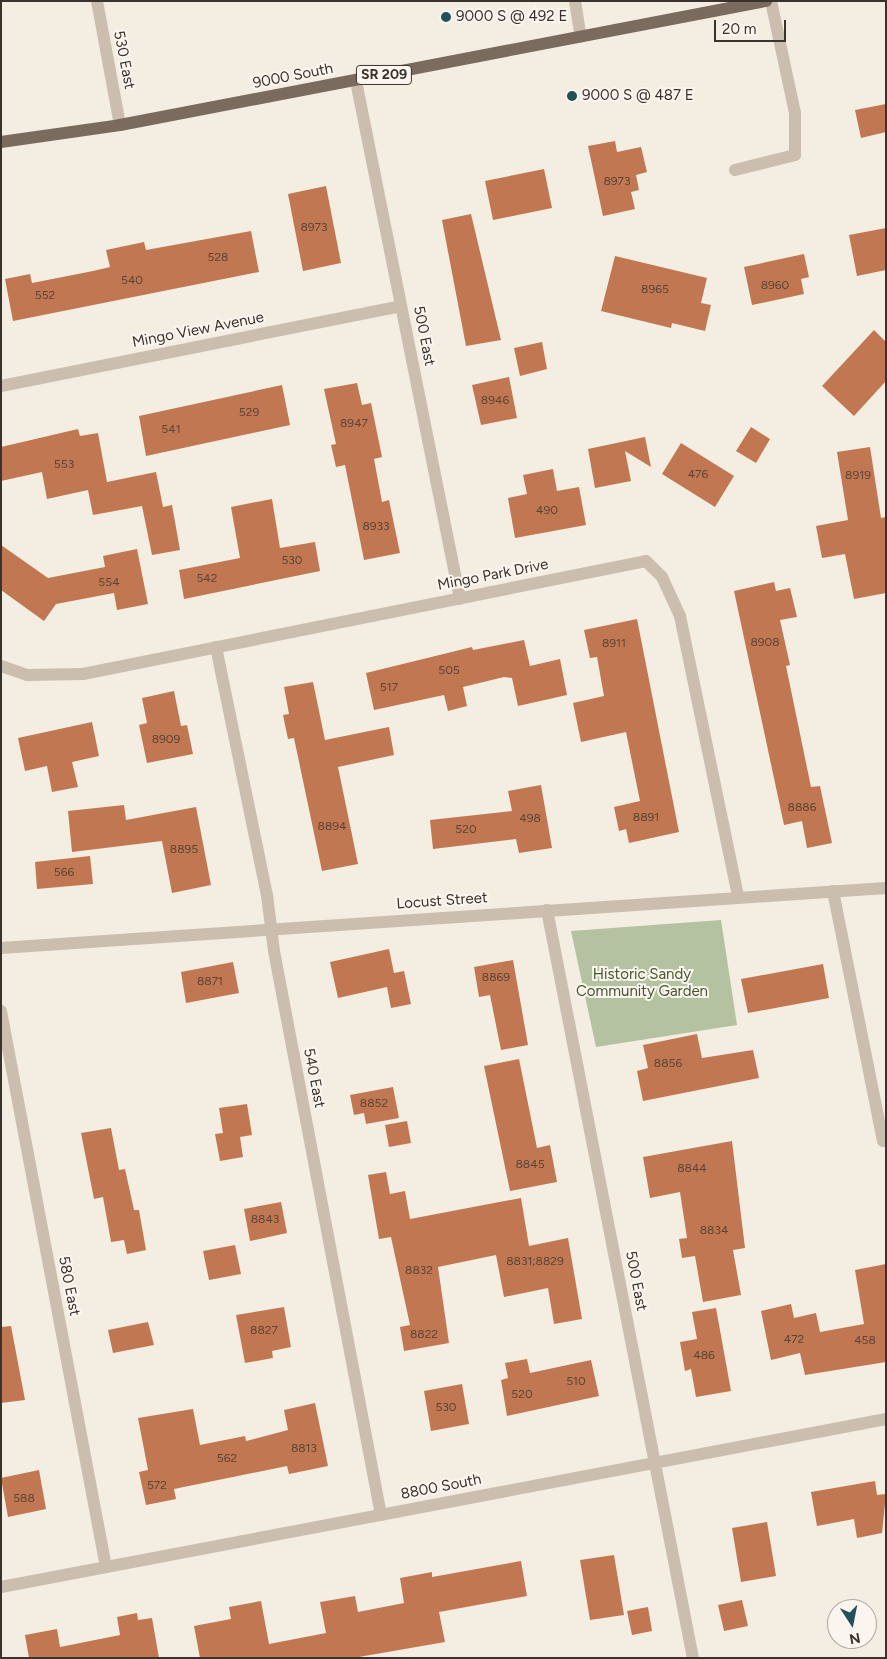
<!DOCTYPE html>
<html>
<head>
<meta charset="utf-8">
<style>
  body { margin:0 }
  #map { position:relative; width:887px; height:1659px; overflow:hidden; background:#f3ede2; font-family:Figtree,sans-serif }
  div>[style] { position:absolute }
  .green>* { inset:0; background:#b4c2a2 }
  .building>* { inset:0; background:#c17852 }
  .minor>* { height:12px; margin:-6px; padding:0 6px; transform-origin:6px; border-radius:6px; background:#cbbeae }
  .major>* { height:12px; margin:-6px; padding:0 6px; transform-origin:6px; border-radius:6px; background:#7b6b5e }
  .dots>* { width:14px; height:14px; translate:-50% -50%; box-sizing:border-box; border:2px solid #faf6ef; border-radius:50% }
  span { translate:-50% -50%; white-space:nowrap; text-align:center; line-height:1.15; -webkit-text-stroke:4px #faf6ef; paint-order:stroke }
  .number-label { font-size:12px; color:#5c4436 }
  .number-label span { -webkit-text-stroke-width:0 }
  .shield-label span { padding:1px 4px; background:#faf6ef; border:1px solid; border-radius:4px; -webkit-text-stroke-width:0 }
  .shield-label { font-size:14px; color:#3a322c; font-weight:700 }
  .poi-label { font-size:15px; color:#3a322c }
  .left { translate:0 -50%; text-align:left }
  .street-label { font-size:15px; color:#3a322c }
  .park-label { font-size:15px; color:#455730 }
  .frame { position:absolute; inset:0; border:2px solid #3a322c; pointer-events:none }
  .north { position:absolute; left:827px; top:1599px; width:50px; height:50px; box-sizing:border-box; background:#faf6ef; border:1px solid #ada8a1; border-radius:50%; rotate:169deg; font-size:14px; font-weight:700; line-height:20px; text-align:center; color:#3a322c }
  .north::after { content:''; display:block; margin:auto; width:18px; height:22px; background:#22515a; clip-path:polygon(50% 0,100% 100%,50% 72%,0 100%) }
  .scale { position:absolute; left:714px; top:20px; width:72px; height:22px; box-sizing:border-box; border:2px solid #3a322c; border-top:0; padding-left:6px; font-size:15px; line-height:18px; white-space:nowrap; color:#3a322c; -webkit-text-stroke:4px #faf6ef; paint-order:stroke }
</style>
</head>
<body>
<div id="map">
  <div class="green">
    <i style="clip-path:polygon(721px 920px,737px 1025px,596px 1047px,571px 931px)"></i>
  </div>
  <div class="building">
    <i style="clip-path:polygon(886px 104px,886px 132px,861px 138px,855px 110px)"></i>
    <i style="clip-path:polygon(615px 141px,617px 152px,641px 147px,647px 172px,636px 175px,639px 190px,631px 192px,635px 209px,603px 216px,588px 146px)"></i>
    <i style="clip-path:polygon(544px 169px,552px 208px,493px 220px,485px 181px)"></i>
    <i style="clip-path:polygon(326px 186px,341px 263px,303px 271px,288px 194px)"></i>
    <i style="clip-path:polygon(471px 214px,501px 340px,466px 346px,442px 220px)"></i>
    <i style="clip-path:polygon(886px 228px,886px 270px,857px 276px,849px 235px)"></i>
    <i style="clip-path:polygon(251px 231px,259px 272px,13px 321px,5px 279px,30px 274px,32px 283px,93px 271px,110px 267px,106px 250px,144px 242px,146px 250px)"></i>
    <i style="clip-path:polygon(804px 254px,809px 277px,801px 279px,804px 294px,752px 305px,744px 267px)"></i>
    <i style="clip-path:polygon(615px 256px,707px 278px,701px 303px,711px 305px,705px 331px,672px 323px,671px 328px,601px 311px)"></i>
    <i style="clip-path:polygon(874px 330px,886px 342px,886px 381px,854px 416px,822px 386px)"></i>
    <i style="clip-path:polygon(542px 342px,547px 369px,520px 376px,514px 348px)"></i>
    <i style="clip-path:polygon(509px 377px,517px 418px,481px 425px,472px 385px)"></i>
    <i style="clip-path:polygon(357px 383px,362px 405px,371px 403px,382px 457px,374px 459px,382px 502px,389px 500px,400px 553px,364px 560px,345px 465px,336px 467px,331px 445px,336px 444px,324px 389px)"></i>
    <i style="clip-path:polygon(282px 385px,290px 425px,146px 456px,139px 416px)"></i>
    <i style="clip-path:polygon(751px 427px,770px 439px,756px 463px,736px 451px)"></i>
    <i style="clip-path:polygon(78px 429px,80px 436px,98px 433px,107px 482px,156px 472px,163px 507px,172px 505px,180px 550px,152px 555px,142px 506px,93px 515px,88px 490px,47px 499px,42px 472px,1px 481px,1px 447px)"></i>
    <i style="clip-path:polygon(645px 437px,651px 467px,625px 451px,631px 481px,595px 488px,588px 449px)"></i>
    <i style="clip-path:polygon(681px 443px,734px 476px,715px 507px,662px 474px)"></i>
    <i style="clip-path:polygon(870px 447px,881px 518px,886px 517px,886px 593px,854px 599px,845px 554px,822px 558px,816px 526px,848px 520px,837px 452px)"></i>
    <i style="clip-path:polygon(553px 469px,557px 491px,579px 487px,586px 525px,515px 538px,508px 498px,527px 494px,523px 475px)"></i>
    <i style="clip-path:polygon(272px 499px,280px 548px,315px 542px,320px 571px,184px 599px,179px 570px,240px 558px,231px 507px)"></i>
    <i style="clip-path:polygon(1px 545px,48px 578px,105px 567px,103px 556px,137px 549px,148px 604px,117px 610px,114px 593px,56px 604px,44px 621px,1px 590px)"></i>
    <i style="clip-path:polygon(774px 582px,776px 591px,790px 588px,797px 617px,780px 620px,790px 665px,786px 666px,811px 787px,820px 786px,832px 843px,807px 848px,802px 821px,784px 825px,734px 591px)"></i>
    <i style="clip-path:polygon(637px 619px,679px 832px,629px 843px,626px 829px,619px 831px,614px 807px,640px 801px,626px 732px,581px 742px,573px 703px,604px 696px,597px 657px,590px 658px,584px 630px)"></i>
    <i style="clip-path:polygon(524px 640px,530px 666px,560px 659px,567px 695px,518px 706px,512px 678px,504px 677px,463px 687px,467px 706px,448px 711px,444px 695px,374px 710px,366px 673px,472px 647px,473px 650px)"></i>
    <i style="clip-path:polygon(313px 682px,325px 740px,389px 727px,394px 755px,338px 767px,358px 864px,322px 871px,294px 738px,288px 739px,283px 715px,289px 714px,284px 687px)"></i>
    <i style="clip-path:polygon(174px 691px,181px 726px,187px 725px,193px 754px,147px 763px,139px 725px,147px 723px,142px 698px)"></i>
    <i style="clip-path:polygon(92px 722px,99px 756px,72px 762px,78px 787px,52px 792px,47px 766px,25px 771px,18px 738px)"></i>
    <i style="clip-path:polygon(541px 785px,552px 848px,519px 853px,516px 839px,433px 849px,430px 820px,512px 811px,508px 791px)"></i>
    <i style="clip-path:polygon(124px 805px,126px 820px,196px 807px,211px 885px,172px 893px,162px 841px,72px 852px,68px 811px)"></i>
    <i style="clip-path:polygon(90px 856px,93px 884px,37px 889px,35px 862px)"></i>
    <i style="clip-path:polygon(389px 949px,394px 973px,404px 971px,411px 1004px,391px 1008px,387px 987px,338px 998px,330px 962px)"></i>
    <i style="clip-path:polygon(513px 960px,528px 1045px,501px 1050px,490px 995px,479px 997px,474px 967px)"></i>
    <i style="clip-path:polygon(233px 962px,239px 993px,186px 1003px,181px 972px)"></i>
    <i style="clip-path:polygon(823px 964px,829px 998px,748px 1013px,741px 979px)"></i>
    <i style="clip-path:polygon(697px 1034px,702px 1058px,753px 1050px,759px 1078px,643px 1101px,637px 1071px,648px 1068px,643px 1045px)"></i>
    <i style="clip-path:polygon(519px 1059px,537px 1148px,550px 1145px,557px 1182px,510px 1191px,484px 1066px)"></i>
    <i style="clip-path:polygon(393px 1087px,399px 1118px,366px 1124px,364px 1113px,354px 1115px,350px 1095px)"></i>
    <i style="clip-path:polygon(247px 1104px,252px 1135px,240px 1137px,243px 1157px,220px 1161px,215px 1134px,223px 1133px,219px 1108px)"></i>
    <i style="clip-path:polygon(407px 1121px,411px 1143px,389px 1147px,385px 1125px)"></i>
    <i style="clip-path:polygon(111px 1128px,119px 1170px,125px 1169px,134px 1210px,139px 1210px,146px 1250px,127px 1254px,124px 1240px,111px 1242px,103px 1197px,94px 1199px,81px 1133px)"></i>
    <i style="clip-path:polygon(732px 1141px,745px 1248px,733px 1250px,741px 1295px,703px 1302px,695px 1256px,682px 1258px,679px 1239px,687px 1238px,680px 1192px,650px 1198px,643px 1157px)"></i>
    <i style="clip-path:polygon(386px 1172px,390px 1194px,405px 1191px,410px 1219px,521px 1198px,529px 1246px,568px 1238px,582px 1319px,554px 1324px,548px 1288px,504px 1297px,496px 1255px,438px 1267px,449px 1343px,404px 1351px,400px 1327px,410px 1325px,391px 1237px,379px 1239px,368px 1175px)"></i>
    <i style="clip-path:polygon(281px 1202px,287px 1233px,250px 1241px,244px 1209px)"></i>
    <i style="clip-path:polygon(235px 1245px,241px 1274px,209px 1280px,203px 1251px)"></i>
    <i style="clip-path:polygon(886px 1264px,886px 1362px,805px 1375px,800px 1353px,771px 1360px,761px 1311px,791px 1304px,794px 1318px,816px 1313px,820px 1332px,864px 1324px,855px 1270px)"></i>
    <i style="clip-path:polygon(284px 1307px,291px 1347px,272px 1351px,273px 1358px,245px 1363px,236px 1315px)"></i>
    <i style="clip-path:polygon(716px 1308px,731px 1391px,696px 1397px,691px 1369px,685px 1371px,680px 1342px,697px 1339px,692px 1312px)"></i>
    <i style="clip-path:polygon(148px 1322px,154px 1345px,113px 1353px,108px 1330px)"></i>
    <i style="clip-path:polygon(11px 1326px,25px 1400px,1px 1403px,1px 1327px)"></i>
    <i style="clip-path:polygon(527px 1359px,530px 1373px,591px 1360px,599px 1396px,507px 1416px,501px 1380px,508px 1378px,505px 1363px)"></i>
    <i style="clip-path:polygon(462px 1384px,469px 1424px,431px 1431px,424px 1391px)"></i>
    <i style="clip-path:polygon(315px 1403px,328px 1466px,289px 1474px,287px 1466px,174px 1489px,176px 1499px,146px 1505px,139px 1472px,148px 1470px,138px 1418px,193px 1409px,200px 1445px,245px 1436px,246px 1441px,288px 1430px,284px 1410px)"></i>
    <i style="clip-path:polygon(39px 1470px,46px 1509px,8px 1517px,1px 1478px)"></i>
    <i style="clip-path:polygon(875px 1481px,877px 1495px,886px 1494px,882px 1533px,857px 1538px,854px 1519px,817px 1526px,811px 1492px)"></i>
    <i style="clip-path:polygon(767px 1522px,776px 1576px,741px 1582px,732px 1528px)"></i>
    <i style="clip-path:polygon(614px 1555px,624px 1615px,590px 1620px,580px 1560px)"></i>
    <i style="clip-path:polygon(521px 1561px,527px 1596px,439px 1612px,445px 1642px,353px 1658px,200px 1658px,194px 1626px,231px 1619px,229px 1607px,261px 1601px,269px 1644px,326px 1633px,320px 1602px,355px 1596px,358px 1612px,404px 1603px,400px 1578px,432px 1572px,432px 1577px)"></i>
    <i style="clip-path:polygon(742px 1600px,748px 1626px,724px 1631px,718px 1605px)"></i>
    <i style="clip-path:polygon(648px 1607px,652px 1631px,632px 1635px,627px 1611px)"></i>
    <i style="clip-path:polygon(137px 1613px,138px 1620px,152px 1618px,159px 1658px,29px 1658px,25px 1635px,57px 1629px,60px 1647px,120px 1635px,117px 1617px)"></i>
  </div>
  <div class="minor">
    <i style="left:97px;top:1px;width:126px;rotate:79.5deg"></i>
    <i style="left:575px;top:1px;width:36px;rotate:81deg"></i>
    <i style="left:356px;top:81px;width:528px;rotate:78.65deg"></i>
    <i style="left:735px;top:170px;width:62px;rotate:-14deg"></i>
    <i style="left:795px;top:155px;width:42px;rotate:-90deg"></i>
    <i style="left:795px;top:113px;width:115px;rotate:-102.1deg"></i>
    <i style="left:1px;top:386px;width:408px;rotate:-11.3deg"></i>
    <i style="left:216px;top:647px;width:253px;rotate:78.4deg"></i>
    <i style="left:267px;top:895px;width:56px;rotate:82.9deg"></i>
    <i style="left:274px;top:951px;width:574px;rotate:79.26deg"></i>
    <i style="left:1px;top:666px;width:28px;rotate:19deg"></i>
    <i style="left:27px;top:675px;width:56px;rotate:-1deg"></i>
    <i style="left:83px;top:674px;width:574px;rotate:-11.35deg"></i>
    <i style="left:646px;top:561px;width:23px;rotate:45deg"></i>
    <i style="left:662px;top:577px;width:43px;rotate:65.2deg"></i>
    <i style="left:680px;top:616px;width:287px;rotate:78.3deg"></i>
    <i style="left:833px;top:891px;width:255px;rotate:78.7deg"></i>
    <i style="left:547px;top:910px;width:762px;rotate:78.96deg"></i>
    <i style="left:1px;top:948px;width:887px;rotate:-3.88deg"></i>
    <i style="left:1px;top:1011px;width:566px;rotate:79.31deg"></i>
    <i style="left:1px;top:1587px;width:901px;rotate:-10.75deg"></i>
  </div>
  <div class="major">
    <i style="left:1px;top:142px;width:120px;rotate:-8.1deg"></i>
    <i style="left:120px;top:125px;width:658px;rotate:-10.87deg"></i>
  </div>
  <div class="dots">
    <i style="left:446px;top:17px;background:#22515a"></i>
    <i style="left:572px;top:96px;background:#22515a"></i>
  </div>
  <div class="number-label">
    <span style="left:617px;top:182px">8973</span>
    <span style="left:314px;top:228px">8973</span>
    <span style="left:218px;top:258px">528</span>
    <span style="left:132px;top:281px">540</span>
    <span style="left:775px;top:286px">8960</span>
    <span style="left:655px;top:290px">8965</span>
    <span style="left:45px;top:296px">552</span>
    <span style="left:495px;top:401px">8946</span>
    <span style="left:249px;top:413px">529</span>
    <span style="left:354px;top:424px">8947</span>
    <span style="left:171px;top:430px">541</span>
    <span style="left:64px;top:465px">553</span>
    <span style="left:698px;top:475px">476</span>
    <span style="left:858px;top:476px">8919</span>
    <span style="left:547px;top:511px">490</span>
    <span style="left:376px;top:527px">8933</span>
    <span style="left:292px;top:561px">530</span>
    <span style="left:207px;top:579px">542</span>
    <span style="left:109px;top:583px">554</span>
    <span style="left:765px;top:643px">8908</span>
    <span style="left:614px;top:644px">8911</span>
    <span style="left:449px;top:671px">505</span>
    <span style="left:389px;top:688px">517</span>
    <span style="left:166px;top:740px">8909</span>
    <span style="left:802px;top:808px">8886</span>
    <span style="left:646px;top:818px">8891</span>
    <span style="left:530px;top:819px">498</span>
    <span style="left:332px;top:827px">8894</span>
    <span style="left:466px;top:830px">520</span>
    <span style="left:184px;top:850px">8895</span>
    <span style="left:64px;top:873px">566</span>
    <span style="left:496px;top:978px">8869</span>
    <span style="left:210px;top:982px">8871</span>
    <span style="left:668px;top:1064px">8856</span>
    <span style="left:374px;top:1104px">8852</span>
    <span style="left:530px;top:1165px">8845</span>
    <span style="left:692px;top:1169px">8844</span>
    <span style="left:265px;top:1220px">8843</span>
    <span style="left:714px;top:1231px">8834</span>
    <span style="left:535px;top:1262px">8831;8829</span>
    <span style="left:419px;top:1271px">8832</span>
    <span style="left:264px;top:1331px">8827</span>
    <span style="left:424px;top:1335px">8822</span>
    <span style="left:794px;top:1340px">472</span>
    <span style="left:865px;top:1341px">458</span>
    <span style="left:704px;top:1356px">486</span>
    <span style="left:576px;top:1382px">510</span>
    <span style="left:522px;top:1395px">520</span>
    <span style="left:446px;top:1408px">530</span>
    <span style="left:304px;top:1449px">8813</span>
    <span style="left:227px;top:1459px">562</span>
    <span style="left:157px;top:1486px">572</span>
    <span style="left:24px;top:1499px">588</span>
  </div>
  <div class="shield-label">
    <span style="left:384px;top:75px">SR 209</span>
  </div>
  <div class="poi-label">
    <span class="left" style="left:456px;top:17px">9000 S @ 492 E</span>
    <span class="left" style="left:582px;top:96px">9000 S @ 487 E</span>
  </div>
  <div class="street-label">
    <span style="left:124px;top:60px;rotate:79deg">530 East</span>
    <span style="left:293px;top:76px;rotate:-11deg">9000 South</span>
    <span style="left:198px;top:330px;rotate:-11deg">Mingo View Avenue</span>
    <span style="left:424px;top:336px;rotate:79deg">500 East</span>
    <span style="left:493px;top:575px;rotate:-11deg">Mingo Park Drive</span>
    <span style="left:442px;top:901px;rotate:-4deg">Locust Street</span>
    <span style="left:314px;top:1078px;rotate:79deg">540 East</span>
    <span style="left:636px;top:1281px;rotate:79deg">500 East</span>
    <span style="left:69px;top:1286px;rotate:79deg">580 East</span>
    <span style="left:441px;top:1487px;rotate:-11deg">8800 South</span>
  </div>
  <div class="park-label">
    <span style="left:642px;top:983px">Historic Sandy<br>Community Garden</span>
  </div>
  <div class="frame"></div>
  <div class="north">N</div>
  <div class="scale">20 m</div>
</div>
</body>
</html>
